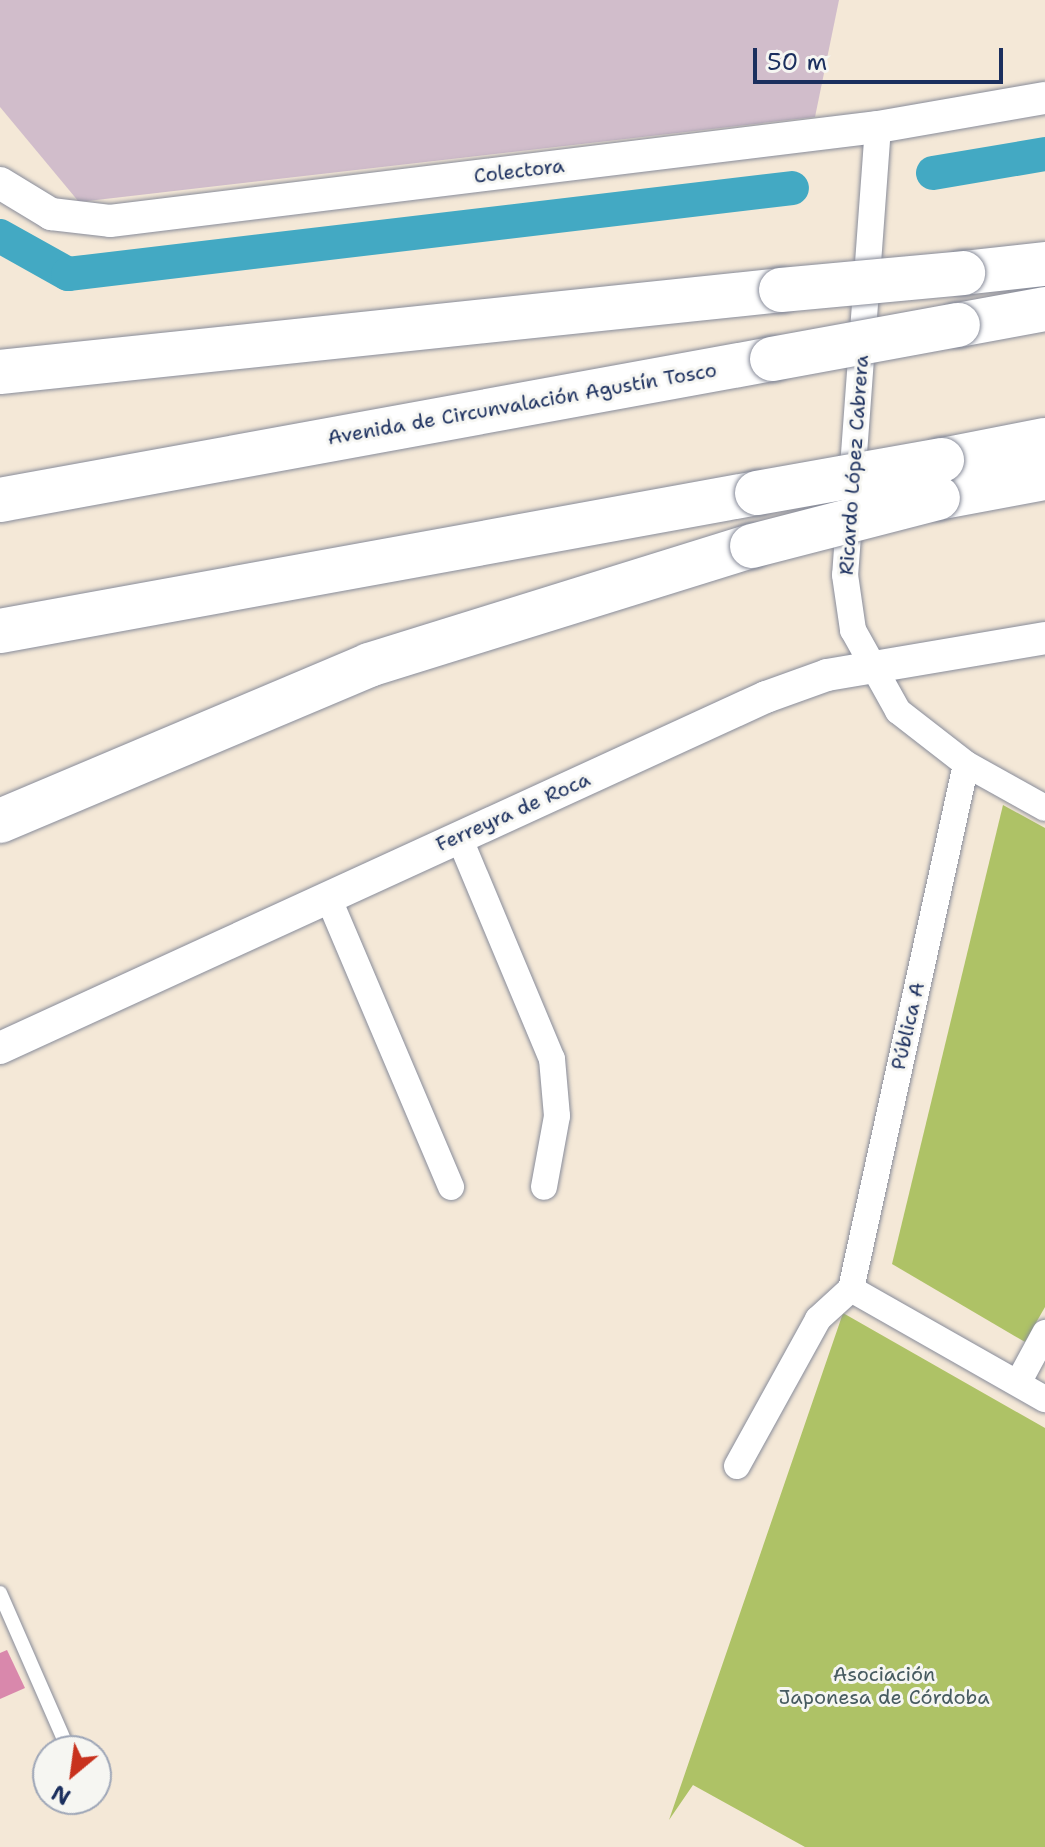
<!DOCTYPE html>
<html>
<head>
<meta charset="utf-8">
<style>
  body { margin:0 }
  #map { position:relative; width:1045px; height:1847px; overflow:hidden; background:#f4e8d7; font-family:"Shantell Sans",sans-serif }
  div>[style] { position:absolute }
  .industrial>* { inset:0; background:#d1bdcb }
  .green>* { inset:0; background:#aec266 }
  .canal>* { height:34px; margin:-17px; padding:0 17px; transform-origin:17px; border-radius:17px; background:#43a9c3 }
  .building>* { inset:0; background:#d988ac }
  .roads { filter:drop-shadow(0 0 2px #888c9a) drop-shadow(0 0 2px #888c9a) }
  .service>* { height:14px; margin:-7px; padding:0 7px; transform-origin:7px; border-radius:7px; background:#fff }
  .minor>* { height:26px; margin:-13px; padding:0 13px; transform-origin:13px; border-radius:13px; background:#fff }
  .tertiary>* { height:32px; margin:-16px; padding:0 16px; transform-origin:16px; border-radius:16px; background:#fff }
  .motorway>* { height:44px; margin:-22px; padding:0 22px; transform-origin:22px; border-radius:22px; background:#fff }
  .bridges { filter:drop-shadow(0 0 2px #888c9a) drop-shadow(0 0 2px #888c9a) }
  .motorway-bridge>* { height:44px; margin:-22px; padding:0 22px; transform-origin:22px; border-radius:22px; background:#fff }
  span { translate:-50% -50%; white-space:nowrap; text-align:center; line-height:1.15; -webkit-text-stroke:6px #f6f6f2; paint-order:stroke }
  .street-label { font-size:20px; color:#1b2f5e }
  .park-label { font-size:20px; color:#475b60 }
  .north { position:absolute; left:32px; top:1735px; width:80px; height:80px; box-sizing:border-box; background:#f6f6f2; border:2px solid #9ea6b7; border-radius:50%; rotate:209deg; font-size:22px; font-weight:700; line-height:32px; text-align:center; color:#1b2f5e }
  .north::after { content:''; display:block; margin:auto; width:28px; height:36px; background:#c8321e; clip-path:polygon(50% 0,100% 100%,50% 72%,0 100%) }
  .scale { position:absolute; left:753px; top:48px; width:250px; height:36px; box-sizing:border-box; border:4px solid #1b2f5e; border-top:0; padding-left:10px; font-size:24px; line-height:28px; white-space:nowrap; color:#1b2f5e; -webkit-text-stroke:6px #f6f6f2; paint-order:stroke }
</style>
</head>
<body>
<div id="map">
  <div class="industrial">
    <i style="clip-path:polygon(0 0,839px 0,815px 117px,79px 202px,0 107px)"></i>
  </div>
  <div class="green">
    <i style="clip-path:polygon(1003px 805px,1045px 828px,1045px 1307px,1025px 1342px,892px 1264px)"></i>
    <i style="clip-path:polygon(843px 1313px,1045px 1428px,1045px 1847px,805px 1847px,693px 1785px,669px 1820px)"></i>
  </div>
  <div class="canal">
    <i style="left:933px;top:173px;width:114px;rotate:-9.6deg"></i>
    <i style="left:0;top:236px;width:78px;rotate:29.2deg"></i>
    <i style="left:68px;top:274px;width:729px;rotate:-6.77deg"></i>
  </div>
  <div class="building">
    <i style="clip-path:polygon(7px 1650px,25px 1688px,0 1699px,0 1653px)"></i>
  </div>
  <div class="roads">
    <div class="service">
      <i style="left:0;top:1593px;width:172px;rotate:66.4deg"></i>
    </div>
    <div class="minor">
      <i style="left:878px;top:127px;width:449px;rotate:94.2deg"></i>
      <i style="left:845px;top:575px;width:56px;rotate:81.7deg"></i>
      <i style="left:853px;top:630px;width:93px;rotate:60.9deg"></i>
      <i style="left:898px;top:711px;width:86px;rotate:37.9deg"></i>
      <i style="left:966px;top:764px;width:90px;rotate:29.1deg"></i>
      <i style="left:459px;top:837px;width:241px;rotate:67.3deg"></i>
      <i style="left:552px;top:1059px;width:57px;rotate:85deg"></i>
      <i style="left:557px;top:1116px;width:72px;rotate:100.4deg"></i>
      <i style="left:328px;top:897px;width:315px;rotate:67deg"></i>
      <i style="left:851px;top:1289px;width:223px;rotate:29.6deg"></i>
      <i style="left:1018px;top:1383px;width:57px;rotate:-61.6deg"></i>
      <i style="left:737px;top:1466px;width:168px;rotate:-61.1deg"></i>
      <i style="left:818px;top:1319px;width:45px;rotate:-42.3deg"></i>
      <i style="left:851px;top:1289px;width:537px;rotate:-77.64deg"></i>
    </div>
    <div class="tertiary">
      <i style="left:0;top:183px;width:60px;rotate:31.3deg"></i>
      <i style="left:51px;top:214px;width:59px;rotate:6.8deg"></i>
      <i style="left:110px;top:221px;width:774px;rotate:-6.98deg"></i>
      <i style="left:878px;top:127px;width:169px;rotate:-9.9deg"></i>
      <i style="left:0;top:1048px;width:843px;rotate:-24.62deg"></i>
      <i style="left:766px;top:697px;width:65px;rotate:-19.8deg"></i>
      <i style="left:827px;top:675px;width:221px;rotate:-9.6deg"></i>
    </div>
    <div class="motorway">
      <i style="left:963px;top:273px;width:82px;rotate:-6.3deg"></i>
      <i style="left:958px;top:325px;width:88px;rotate:-10.4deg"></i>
      <i style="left:0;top:372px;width:785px;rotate:-5.99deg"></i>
      <i style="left:942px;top:460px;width:105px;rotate:-11deg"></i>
      <i style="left:938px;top:498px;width:109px;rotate:-10.6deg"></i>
      <i style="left:0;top:500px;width:785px;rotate:-10.35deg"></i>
      <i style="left:0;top:631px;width:769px;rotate:-10.33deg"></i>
      <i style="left:0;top:821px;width:401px;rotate:-22.9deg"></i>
      <i style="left:369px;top:665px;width:401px;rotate:-17.3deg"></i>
    </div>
  </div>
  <div class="bridges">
    <div class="motorway-bridge">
      <i style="left:781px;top:290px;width:183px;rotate:-5.3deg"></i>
      <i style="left:772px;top:359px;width:189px;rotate:-10.4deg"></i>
      <i style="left:757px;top:493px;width:188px;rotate:-10.1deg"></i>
      <i style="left:752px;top:546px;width:192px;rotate:-14.5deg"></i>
    </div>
  </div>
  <div class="street-label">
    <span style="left:519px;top:171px;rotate:-7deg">Colectora</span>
    <span style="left:522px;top:404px;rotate:-10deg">Avenida de Circunvalación Agustín Tosco</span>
    <span style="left:854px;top:465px;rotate:-86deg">Ricardo López Cabrera</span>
    <span style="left:513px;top:812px;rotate:-24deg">Ferreyra de Roca</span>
    <span style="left:908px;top:1026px;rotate:-77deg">Pública A</span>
  </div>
  <div class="park-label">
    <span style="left:884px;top:1686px">Asociación<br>Japonesa de Córdoba</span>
  </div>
  <div class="north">N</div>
  <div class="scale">50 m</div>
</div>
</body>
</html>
